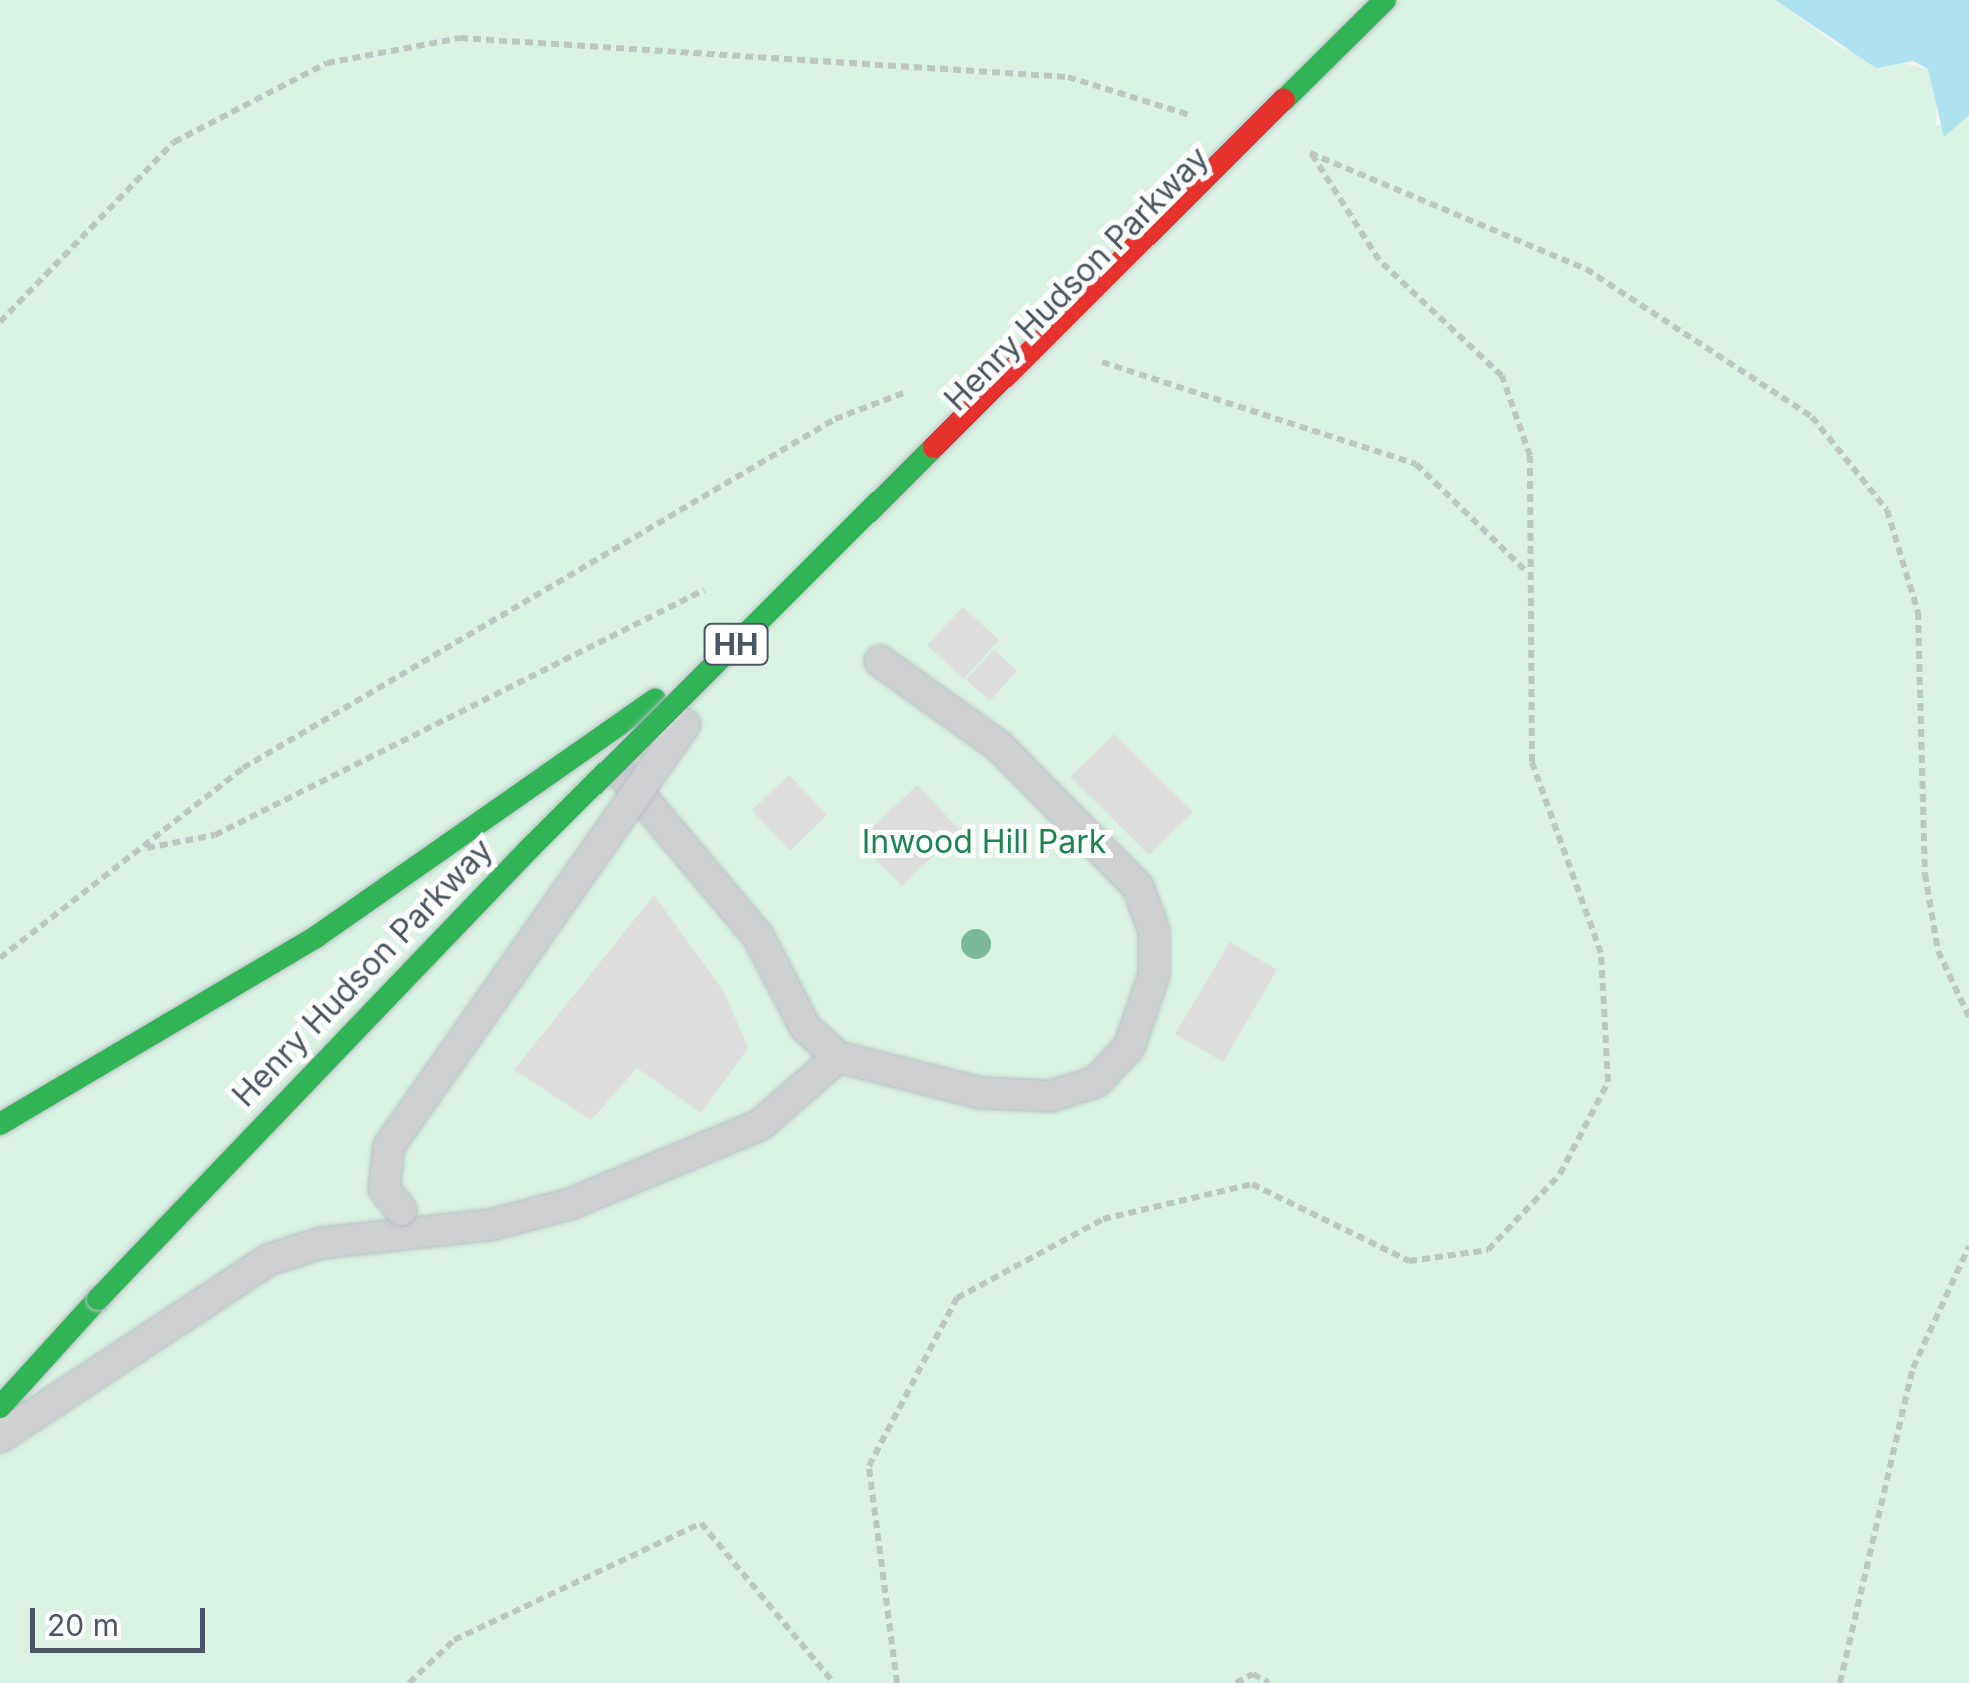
<!DOCTYPE html>
<html>
<head>
<meta charset="utf-8">
<style>
  body { margin:0 }
  #map { position:relative; width:1969px; height:1683px; overflow:hidden; background:#f4f4f4; font-family:Inter,sans-serif }
  div>[style] { position:absolute }
  .green>* { inset:0; background:#d9f2e3 }
  .water>* { inset:0; background:#aee2f0 }
  .building>* { inset:0; background:#ddddde }
  .path>* { height:6px; margin-top:-3px; transform-origin:0; background:repeating-linear-gradient(90deg,#bcc7c4 0 8px,transparent 0 13px) }
  .roads { filter:drop-shadow(0 0 2px #b9bec3) drop-shadow(0 0 2px #b9bec3) }
  .lane>* { height:30px; margin:-15px; padding:0 15px; transform-origin:15px; border-radius:15px; background:#ced0d2 }
  .fast>* { height:22px; margin:-11px; padding:0 11px; transform-origin:11px; border-radius:11px; background:#30b455 }
  .bridges { filter:drop-shadow(0 0 2px #b9bec3) drop-shadow(0 0 2px #b9bec3) }
  .lane-bridge>* { height:30px; margin:-15px; padding:0 15px; transform-origin:15px; border-radius:15px; background:#ced0d2 }
  .fast-bridge>* { height:22px; margin:-11px; padding:0 11px; transform-origin:11px; border-radius:11px; background:#30b455 }
  .jam-bridge>* { height:22px; margin:-11px; padding:0 11px; transform-origin:11px; border-radius:11px; background:#e5322d }
  .trees>* { width:30px; height:30px; margin:-15px; border-radius:50%; background:#7ab899 }
  span { translate:-50% -50%; white-space:nowrap; text-align:center; line-height:1.15; -webkit-text-stroke:10px #fff; paint-order:stroke }
  .shield-label span { padding:2px 8px; background:#fff; border:2px solid; border-radius:8px; -webkit-text-stroke-width:0 }
  .shield-label { font-size:30px; color:#4a5661; font-weight:700 }
  .street-label { font-size:32px; color:#4a5661 }
  .park-label { font-size:32px; color:#17864f }
  .scale { position:absolute; left:30px; top:1608px; width:175px; height:45px; box-sizing:border-box; border:5px solid #4a5661; border-top:0; padding-left:12px; font-size:30px; line-height:35px; white-space:nowrap; color:#4a5661; -webkit-text-stroke:8px #fff; paint-order:stroke }
</style>
</head>
<body>
<div id="map">
  <div class="green">
    <i style="clip-path:polygon(0 0,1775px 0,1843px 49px,1928px 69px,1937px 81px,1936px 126px,1969px 115px,1969px 1683px,0 1683px)"></i>
  </div>
  <div class="water">
    <i style="clip-path:polygon(1775px 0,1969px 0,1969px 115px,1944px 137px,1928px 69px,1913px 61px,1876px 68px)"></i>
  </div>
  <div class="building">
    <i style="clip-path:polygon(963px 607px,999px 640px,964px 679px,927px 645px)"></i>
    <i style="clip-path:polygon(994px 649px,1017px 671px,990px 701px,966px 680px)"></i>
    <i style="clip-path:polygon(1114px 734px,1193px 812px,1149px 855px,1070px 777px)"></i>
    <i style="clip-path:polygon(789px 775px,827px 815px,790px 851px,752px 810px)"></i>
    <i style="clip-path:polygon(917px 785px,960px 830px,902px 886px,858px 841px)"></i>
    <i style="clip-path:polygon(654px 895px,724px 992px,748px 1048px,701px 1113px,637px 1068px,591px 1120px,514px 1070px)"></i>
    <i style="clip-path:polygon(1230px 942px,1277px 970px,1223px 1062px,1175px 1034px)"></i>
  </div>
  <div class="path">
    <i style="left:1310px;top:153px;width:299px;rotate:22.8deg"></i>
    <i style="left:1586px;top:269px;width:270px;rotate:33.2deg"></i>
    <i style="left:1812px;top:417px;width:119px;rotate:51.1deg"></i>
    <i style="left:1887px;top:510px;width:107px;rotate:73.1deg"></i>
    <i style="left:1918px;top:612px;width:262px;rotate:88.5deg"></i>
    <i style="left:1925px;top:874px;width:78px;rotate:80.4deg"></i>
    <i style="left:1938px;top:951px;width:73px;rotate:64.8deg"></i>
    <i style="left:0;top:322px;width:250px;rotate:-46deg"></i>
    <i style="left:174px;top:142px;width:172px;rotate:-27.3deg"></i>
    <i style="left:327px;top:63px;width:135px;rotate:-10.6deg"></i>
    <i style="left:460px;top:38px;width:609px;rotate:3.67deg"></i>
    <i style="left:1068px;top:77px;width:127px;rotate:17.4deg"></i>
    <i style="left:1102px;top:362px;width:330px;rotate:18deg"></i>
    <i style="left:1416px;top:464px;width:151px;rotate:44.2deg"></i>
    <i style="left:147px;top:848px;width:69px;rotate:-10.8deg"></i>
    <i style="left:215px;top:835px;width:547px;rotate:-26.61deg"></i>
    <i style="left:0;top:958px;width:308px;rotate:-38deg"></i>
    <i style="left:243px;top:768px;width:687px;rotate:-30.52deg"></i>
    <i style="left:835px;top:419px;width:73px;rotate:-20.9deg"></i>
    <i style="left:409px;top:1683px;width:62px;rotate:-43.7deg"></i>
    <i style="left:454px;top:1640px;width:273px;rotate:-25.3deg"></i>
    <i style="left:701px;top:1523px;width:208px;rotate:50.3deg"></i>
    <i style="left:897px;top:1683px;width:219px;rotate:-97.4deg"></i>
    <i style="left:869px;top:1466px;width:190px;rotate:-62.4deg"></i>
    <i style="left:957px;top:1298px;width:166px;rotate:-28.4deg"></i>
    <i style="left:1103px;top:1219px;width:153px;rotate:-13.2deg"></i>
    <i style="left:1252px;top:1184px;width:175px;rotate:26.1deg"></i>
    <i style="left:1409px;top:1261px;width:80px;rotate:-7.9deg"></i>
    <i style="left:1488px;top:1250px;width:105px;rotate:-46.5deg"></i>
    <i style="left:1560px;top:1174px;width:104px;rotate:-62.4deg"></i>
    <i style="left:1608px;top:1082px;width:129px;rotate:-93.1deg"></i>
    <i style="left:1601px;top:953px;width:203px;rotate:-109.9deg"></i>
    <i style="left:1532px;top:762px;width:306px;rotate:-90.4deg"></i>
    <i style="left:1530px;top:456px;width:85px;rotate:-109.3deg"></i>
    <i style="left:1502px;top:376px;width:169px;rotate:-136.7deg"></i>
    <i style="left:1379px;top:260px;width:127px;rotate:-122.4deg"></i>
    <i style="left:1236px;top:1683px;width:19px;rotate:-28deg"></i>
    <i style="left:1253px;top:1674px;width:18px;rotate:29deg"></i>
    <i style="left:1840px;top:1683px;width:323px;rotate:-77deg"></i>
    <i style="left:1913px;top:1368px;width:134px;rotate:-65.3deg"></i>
  </div>
  <div class="roads">
    <div class="lane">
      <i style="left:621px;top:773px;width:213px;rotate:50deg"></i>
      <i style="left:758px;top:936px;width:102px;rotate:62.7deg"></i>
      <i style="left:805px;top:1027px;width:45px;rotate:42.3deg"></i>
      <i style="left:838px;top:1057px;width:146px;rotate:14.2deg"></i>
      <i style="left:980px;top:1093px;width:71px;rotate:2.4deg"></i>
      <i style="left:1051px;top:1096px;width:47px;rotate:-17.3deg"></i>
      <i style="left:1096px;top:1082px;width:48px;rotate:-46.7deg"></i>
      <i style="left:1129px;top:1047px;width:76px;rotate:-70.9deg"></i>
      <i style="left:1154px;top:975px;width:44px;rotate:-90deg"></i>
      <i style="left:1154px;top:931px;width:47px;rotate:-110deg"></i>
      <i style="left:1138px;top:887px;width:198px;rotate:-134.6deg"></i>
      <i style="left:999px;top:746px;width:146px;rotate:-144.5deg"></i>
      <i style="left:0;top:1437px;width:321px;rotate:-33.4deg"></i>
      <i style="left:268px;top:1260px;width:56px;rotate:-17.8deg"></i>
      <i style="left:321px;top:1243px;width:170px;rotate:-6.1deg"></i>
      <i style="left:490px;top:1225px;width:83px;rotate:-14.7deg"></i>
      <i style="left:570px;top:1204px;width:206px;rotate:-22.6deg"></i>
      <i style="left:760px;top:1125px;width:103px;rotate:-41.1deg"></i>
    </div>
    <div class="fast">
      <i style="left:0;top:1124px;width:367px;rotate:-30.6deg"></i>
      <i style="left:316px;top:937px;width:414px;rotate:-35deg"></i>
      <i style="left:0;top:1407px;width:146px;rotate:-47.8deg"></i>
    </div>
  </div>
  <div class="bridges">
    <div class="lane-bridge">
      <i style="left:401px;top:1210px;width:27px;rotate:-129deg"></i>
      <i style="left:384px;top:1189px;width:43px;rotate:-83.4deg"></i>
      <i style="left:389px;top:1146px;width:515px;rotate:-54.95deg"></i>
    </div>
    <div class="fast-bridge">
      <i style="left:1284px;top:100px;width:142px;rotate:-44.7deg"></i>
      <i style="left:98px;top:1299px;width:623px;rotate:-46.24deg"></i>
      <i style="left:529px;top:849px;width:571px;rotate:-44.79deg"></i>
    </div>
    <div class="jam-bridge">
      <i style="left:934px;top:447px;width:493px;rotate:-44.8deg"></i>
    </div>
  </div>
  <div class="trees">
    <i style="left:976px;top:944px"></i>
  </div>
  <div class="shield-label">
    <span style="left:736px;top:644px">HH</span>
  </div>
  <div class="street-label">
    <span style="left:1077px;top:279px;rotate:-45deg">Henry Hudson Parkway</span>
    <span style="left:363px;top:973px;rotate:-46deg">Henry Hudson Parkway</span>
  </div>
  <div class="park-label">
    <span style="left:984px;top:842px">Inwood Hill Park</span>
  </div>
  <div class="scale">20 m</div>
</div>
</body>
</html>
